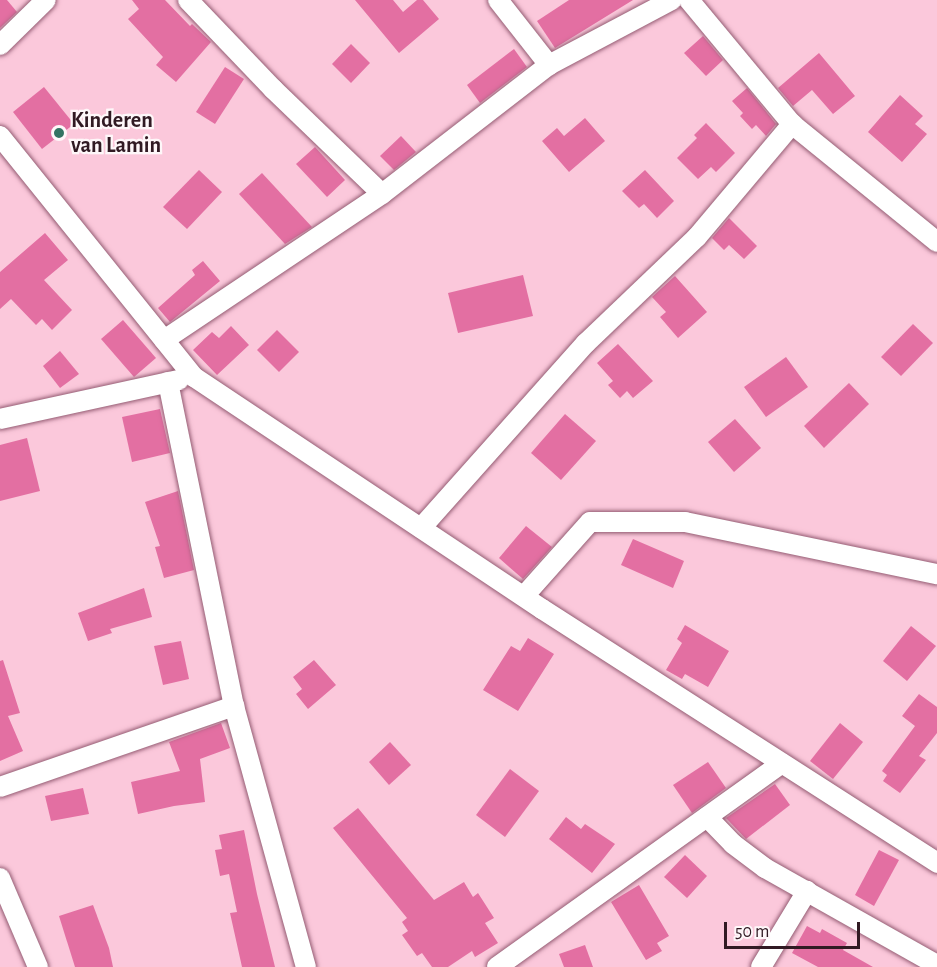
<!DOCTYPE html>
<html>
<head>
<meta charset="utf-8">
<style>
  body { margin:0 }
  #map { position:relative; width:937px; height:967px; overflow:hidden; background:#fbc8db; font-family:"Alegreya Sans",sans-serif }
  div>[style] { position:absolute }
  .building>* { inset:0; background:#e36fa2 }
  .roads { filter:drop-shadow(0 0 2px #945c73) drop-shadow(0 0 2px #945c73) }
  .minor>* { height:20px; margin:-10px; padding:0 10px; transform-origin:10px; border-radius:10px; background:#fff }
  .dots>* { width:16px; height:16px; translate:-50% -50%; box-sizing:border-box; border:3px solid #fef7f9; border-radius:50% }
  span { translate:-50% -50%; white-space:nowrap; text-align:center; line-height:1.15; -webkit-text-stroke:4.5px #fef7f9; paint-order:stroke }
  .poi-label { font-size:22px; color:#311a23; font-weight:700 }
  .left { translate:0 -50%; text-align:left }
  .scale { position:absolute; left:724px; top:922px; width:136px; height:27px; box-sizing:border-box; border:3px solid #311a23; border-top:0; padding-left:8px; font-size:18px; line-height:21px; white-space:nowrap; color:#311a23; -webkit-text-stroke:4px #fef7f9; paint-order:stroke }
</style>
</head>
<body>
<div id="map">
  <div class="building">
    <i style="clip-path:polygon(0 0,7px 0,17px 12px,0 28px)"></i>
    <i style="clip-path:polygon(132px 0,165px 0,190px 26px,192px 24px,211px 42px,176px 82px,156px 65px,163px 57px,128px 19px,139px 9px)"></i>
    <i style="clip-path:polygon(355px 0,393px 0,403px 12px,417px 0,423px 0,439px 19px,399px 53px)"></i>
    <i style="clip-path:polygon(569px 0,633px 0,555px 48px,537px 21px)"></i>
    <i style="clip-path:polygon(703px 36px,723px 60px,706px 76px,684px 53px)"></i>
    <i style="clip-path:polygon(351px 44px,370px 63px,351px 83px,332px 64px)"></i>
    <i style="clip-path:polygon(514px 49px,527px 67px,480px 103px,467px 85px)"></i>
    <i style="clip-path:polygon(819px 53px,855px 96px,833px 114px,812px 90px,793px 106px,778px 88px)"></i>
    <i style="clip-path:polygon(225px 67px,244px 79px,215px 124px,196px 112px)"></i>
    <i style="clip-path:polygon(44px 87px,74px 124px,42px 149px,13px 112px)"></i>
    <i style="clip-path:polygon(747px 88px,776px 124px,766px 136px,756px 125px,752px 129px,740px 116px,743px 113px,732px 101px)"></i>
    <i style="clip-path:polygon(900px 95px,923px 116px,915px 124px,927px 134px,902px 162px,868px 132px)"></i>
    <i style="clip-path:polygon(585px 118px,605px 141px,569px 172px,542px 141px,557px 128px,564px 136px)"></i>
    <i style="clip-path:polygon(706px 123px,735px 153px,716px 172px,711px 167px,698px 179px,677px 158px,697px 138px,694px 135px)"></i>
    <i style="clip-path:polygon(401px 136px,416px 152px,394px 170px,380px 156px)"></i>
    <i style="clip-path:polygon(315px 147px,345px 180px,327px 197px,296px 164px)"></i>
    <i style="clip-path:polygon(199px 170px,222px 192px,187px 229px,163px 207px)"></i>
    <i style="clip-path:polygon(645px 170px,674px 201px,657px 218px,644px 204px,639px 208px,622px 191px)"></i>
    <i style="clip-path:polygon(262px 173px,312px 227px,285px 244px,239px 194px)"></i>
    <i style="clip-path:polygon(729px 218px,757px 246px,744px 259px,729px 245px,724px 250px,712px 238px)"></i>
    <i style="clip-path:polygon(45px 233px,68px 260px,44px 280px,72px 310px,52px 330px,42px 319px,36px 325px,11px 299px,0 309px,0 272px)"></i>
    <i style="clip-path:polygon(203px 261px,220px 281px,170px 322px,158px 308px,195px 275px,192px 270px)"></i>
    <i style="clip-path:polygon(523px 275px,533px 316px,458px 333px,448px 293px)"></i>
    <i style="clip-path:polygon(675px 276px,707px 312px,678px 338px,660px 317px,666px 312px,652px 297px)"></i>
    <i style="clip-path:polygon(123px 320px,156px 358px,134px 377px,101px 339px)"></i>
    <i style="clip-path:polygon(913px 324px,933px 343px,901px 376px,881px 357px)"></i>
    <i style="clip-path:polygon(231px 326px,249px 345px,217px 375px,193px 350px,212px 332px,219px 338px)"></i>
    <i style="clip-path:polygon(277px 330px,299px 352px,279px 372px,257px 350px)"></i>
    <i style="clip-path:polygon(618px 344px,653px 381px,633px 398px,627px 391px,620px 398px,608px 385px,613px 381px,597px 363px)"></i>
    <i style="clip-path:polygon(60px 351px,79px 374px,60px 388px,43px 366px)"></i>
    <i style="clip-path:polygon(786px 357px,808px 387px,766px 417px,744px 387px)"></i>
    <i style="clip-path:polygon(849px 383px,869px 404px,824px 448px,804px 426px)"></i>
    <i style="clip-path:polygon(160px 409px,170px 453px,132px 462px,122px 417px)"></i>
    <i style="clip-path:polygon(565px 414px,596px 441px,561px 480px,531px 453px)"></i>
    <i style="clip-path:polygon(735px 419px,761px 448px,734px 472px,708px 442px)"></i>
    <i style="clip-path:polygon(27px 438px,40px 491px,0 501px,0 445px)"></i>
    <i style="clip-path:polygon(178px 491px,194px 570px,164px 578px,155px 547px,160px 546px,145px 502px)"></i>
    <i style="clip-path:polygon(526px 526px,552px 547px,523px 579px,499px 558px)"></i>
    <i style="clip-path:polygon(633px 539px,684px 561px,673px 588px,621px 565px)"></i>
    <i style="clip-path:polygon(144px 588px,152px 617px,110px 629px,112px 633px,88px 641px,78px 613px)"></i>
    <i style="clip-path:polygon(685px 625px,729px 651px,708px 687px,685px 674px,682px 679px,666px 670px,682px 643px,677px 639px)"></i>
    <i style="clip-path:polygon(911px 626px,936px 646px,907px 681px,883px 661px)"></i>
    <i style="clip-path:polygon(528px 638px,554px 654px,518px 711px,483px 690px,511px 646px,520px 651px)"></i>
    <i style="clip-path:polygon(181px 641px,189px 679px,163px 685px,154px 646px)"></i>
    <i style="clip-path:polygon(3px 660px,20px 713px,8px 716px,23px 751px,0 761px,0 661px)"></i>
    <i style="clip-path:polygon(314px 660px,336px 685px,308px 709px,296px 694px,302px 689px,293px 677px)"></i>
    <i style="clip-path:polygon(919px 694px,937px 707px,937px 733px,919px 756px,926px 760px,900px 793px,883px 781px,887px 775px,882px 771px,915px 726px,902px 716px)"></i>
    <i style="clip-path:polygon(221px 723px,230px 748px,200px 759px,205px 802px,174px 806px,138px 814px,131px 782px,180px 771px,169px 742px)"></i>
    <i style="clip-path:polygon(840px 723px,863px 742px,833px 779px,810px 761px)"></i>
    <i style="clip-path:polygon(390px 742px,411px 765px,389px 785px,369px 762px)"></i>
    <i style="clip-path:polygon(708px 762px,726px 788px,692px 813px,673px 785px)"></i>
    <i style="clip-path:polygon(510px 769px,539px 791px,505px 837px,476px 815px)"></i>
    <i style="clip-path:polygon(775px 784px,790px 805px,746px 839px,726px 818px)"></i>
    <i style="clip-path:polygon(83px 788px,89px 814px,51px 821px,45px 796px)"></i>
    <i style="clip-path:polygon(358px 808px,434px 900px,464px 882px,473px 897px,478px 893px,494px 918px,485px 923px,498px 943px,475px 957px,472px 951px,448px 967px,432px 967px,422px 953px,417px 956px,402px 935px,408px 931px,402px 922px,407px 918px,333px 828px)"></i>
    <i style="clip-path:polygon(566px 817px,581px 829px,585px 824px,615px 844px,592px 873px,549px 839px)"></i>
    <i style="clip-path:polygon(244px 830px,257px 894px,275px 967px,242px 967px,230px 913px,237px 912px,229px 874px,220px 876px,215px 850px,222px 849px,219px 835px)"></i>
    <i style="clip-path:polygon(879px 850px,899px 860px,874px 906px,855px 895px)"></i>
    <i style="clip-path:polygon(685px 855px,707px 876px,687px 898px,664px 877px)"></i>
    <i style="clip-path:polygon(639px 885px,669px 936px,657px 943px,662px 951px,646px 960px,611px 902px)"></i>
    <i style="clip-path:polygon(93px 905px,109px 948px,113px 967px,75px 967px,59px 916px)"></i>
    <i style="clip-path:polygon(807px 926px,820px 933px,822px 929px,847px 943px,843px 950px,873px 967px,818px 967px,792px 953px)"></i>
    <i style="clip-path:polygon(585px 945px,593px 967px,564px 967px,559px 954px)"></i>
  </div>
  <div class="roads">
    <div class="minor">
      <i style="left:188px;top:0;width:123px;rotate:46.3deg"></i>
      <i style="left:273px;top:89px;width:151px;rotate:43.9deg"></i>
      <i style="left:498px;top:0;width:83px;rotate:51.9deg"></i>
      <i style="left:689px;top:0;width:161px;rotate:50.3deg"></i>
      <i style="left:792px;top:124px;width:187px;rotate:39.1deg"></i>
      <i style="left:0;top:45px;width:64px;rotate:-44.4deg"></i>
      <i style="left:0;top:136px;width:309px;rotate:51.2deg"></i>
      <i style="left:194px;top:377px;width:418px;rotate:33.7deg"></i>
      <i style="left:542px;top:609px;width:470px;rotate:32.7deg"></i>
      <i style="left:164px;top:340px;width:262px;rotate:-33.8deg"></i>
      <i style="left:382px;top:194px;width:211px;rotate:-37.7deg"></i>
      <i style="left:549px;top:65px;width:139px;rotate:-27.9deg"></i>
      <i style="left:168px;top:382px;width:331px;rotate:78.5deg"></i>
      <i style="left:234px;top:706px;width:271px;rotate:74.6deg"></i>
      <i style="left:0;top:419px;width:183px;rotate:-12.3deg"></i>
      <i style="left:421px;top:528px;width:248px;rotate:-48.3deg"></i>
      <i style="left:586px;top:343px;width:153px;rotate:-43.7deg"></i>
      <i style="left:697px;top:237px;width:148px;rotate:-49.9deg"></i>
      <i style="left:524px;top:596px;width:99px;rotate:-48.3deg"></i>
      <i style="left:590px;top:522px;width:95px"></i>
      <i style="left:685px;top:522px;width:257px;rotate:11.7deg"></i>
      <i style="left:0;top:787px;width:248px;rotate:-19.1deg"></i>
      <i style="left:707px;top:817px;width:37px;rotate:46deg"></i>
      <i style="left:733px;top:844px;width:40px;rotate:37deg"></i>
      <i style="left:765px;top:868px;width:197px;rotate:29.4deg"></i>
      <i style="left:0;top:878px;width:97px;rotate:66.9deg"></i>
      <i style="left:497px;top:967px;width:350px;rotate:-35.6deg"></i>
      <i style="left:761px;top:967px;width:89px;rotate:-58.8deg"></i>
    </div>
  </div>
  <div class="dots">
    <i style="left:59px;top:133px;background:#337463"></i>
  </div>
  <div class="poi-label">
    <span class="left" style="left:71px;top:133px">Kinderen<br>van Lamin</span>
  </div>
  <div class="scale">50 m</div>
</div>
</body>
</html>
